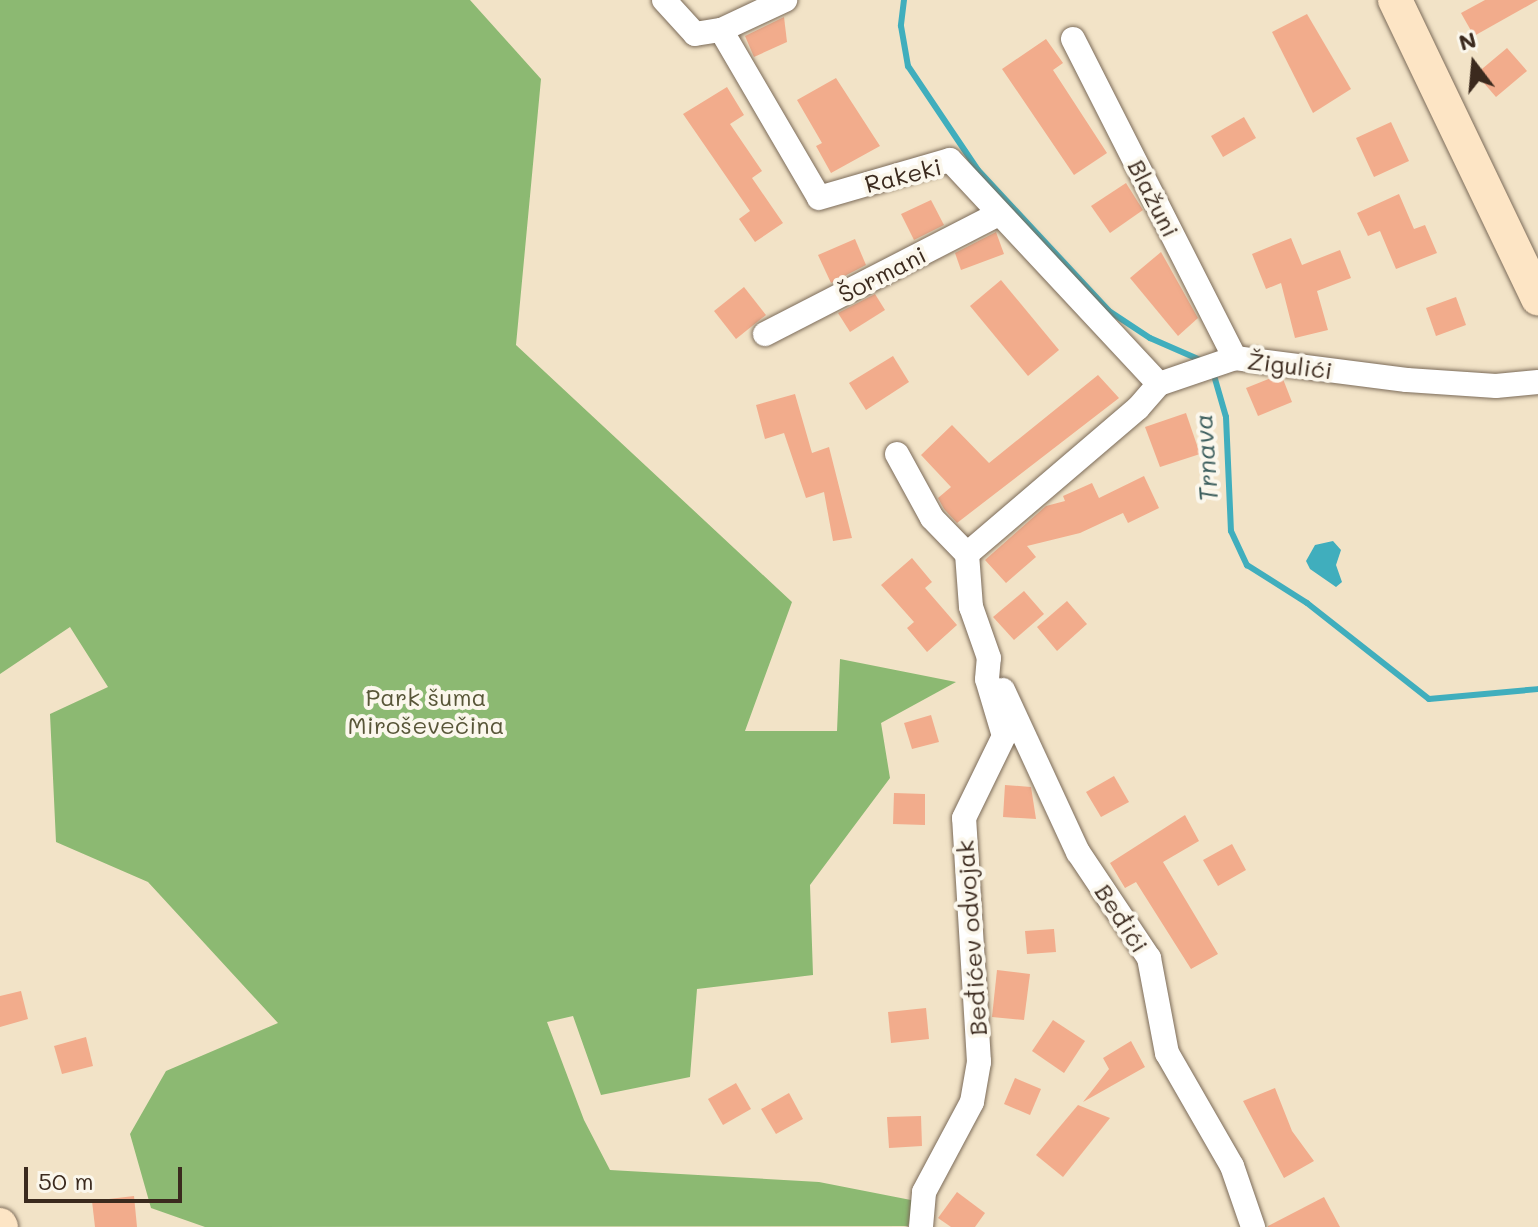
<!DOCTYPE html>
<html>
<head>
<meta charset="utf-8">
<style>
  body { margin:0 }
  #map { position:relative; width:1538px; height:1227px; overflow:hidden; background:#f2e3c7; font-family:Mali,sans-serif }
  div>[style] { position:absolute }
  .forest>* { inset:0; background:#8cb972 }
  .water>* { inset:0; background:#40aebd }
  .stream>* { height:6px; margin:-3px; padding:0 3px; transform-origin:3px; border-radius:3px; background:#40aebd }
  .building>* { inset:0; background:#f2ac8c }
  .roads { filter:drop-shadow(0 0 2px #7b6b59) drop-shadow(0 0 2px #7b6b59) }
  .street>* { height:24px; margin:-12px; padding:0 12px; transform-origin:12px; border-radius:12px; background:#fff }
  .secondary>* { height:34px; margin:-17px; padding:0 17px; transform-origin:17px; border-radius:17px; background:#fde5c5 }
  span { translate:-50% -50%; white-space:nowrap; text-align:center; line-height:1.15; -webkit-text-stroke:8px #fbf7ec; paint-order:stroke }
  .street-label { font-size:24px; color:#3b2a1e }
  .park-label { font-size:24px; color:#585638 }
  .water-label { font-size:26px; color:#3d5f5e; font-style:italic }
  .north { position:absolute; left:1434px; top:24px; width:80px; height:80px; -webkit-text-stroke:6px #fbf7ec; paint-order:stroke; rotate:344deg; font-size:22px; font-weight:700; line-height:32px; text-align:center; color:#3b2a1e }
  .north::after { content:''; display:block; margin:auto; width:28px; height:36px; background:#3b2a1e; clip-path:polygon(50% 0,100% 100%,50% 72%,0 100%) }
  .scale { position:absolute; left:24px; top:1167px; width:158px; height:36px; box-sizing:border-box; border:4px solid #3b2a1e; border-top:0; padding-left:10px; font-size:24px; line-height:28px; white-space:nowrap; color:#3b2a1e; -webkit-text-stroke:6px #fbf7ec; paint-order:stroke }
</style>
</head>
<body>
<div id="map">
  <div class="forest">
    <i style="clip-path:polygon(0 0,470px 0,541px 79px,516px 345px,792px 602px,745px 731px,837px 731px,840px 659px,956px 682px,881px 723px,890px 778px,810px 885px,813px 975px,697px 989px,690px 1077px,601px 1095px,573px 1016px,547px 1022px,584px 1120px,610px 1170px,819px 1182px,916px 1201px,908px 1226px,205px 1227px,151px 1208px,130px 1134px,166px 1071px,278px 1023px,148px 882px,56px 842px,50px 714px,108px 687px,70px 627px,0 674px)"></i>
  </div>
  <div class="water">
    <i style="clip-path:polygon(1333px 541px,1341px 550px,1336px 565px,1342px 582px,1336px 587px,1310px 569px,1306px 561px,1315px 545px)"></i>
  </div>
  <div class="stream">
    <i style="left:904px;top:0;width:26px;rotate:97deg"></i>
    <i style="left:901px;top:26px;width:41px;rotate:80.1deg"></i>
    <i style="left:908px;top:66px;width:125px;rotate:56.1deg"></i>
    <i style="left:978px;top:170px;width:192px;rotate:47.1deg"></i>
    <i style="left:1109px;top:311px;width:49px;rotate:33.4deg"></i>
    <i style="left:1150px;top:338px;width:58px;rotate:23.5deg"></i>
    <i style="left:1213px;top:372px;width:47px;rotate:73.9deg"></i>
    <i style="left:1226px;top:417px;width:114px;rotate:87.5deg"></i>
    <i style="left:1231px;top:531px;width:38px;rotate:65deg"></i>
    <i style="left:1247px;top:565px;width:71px;rotate:32.3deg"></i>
    <i style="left:1307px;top:603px;width:155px;rotate:38.2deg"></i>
    <i style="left:1429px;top:699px;width:109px;rotate:-5.2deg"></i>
  </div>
  <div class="building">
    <i style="clip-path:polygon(1485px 0,1538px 0,1474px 36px,1461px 13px)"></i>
    <i style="clip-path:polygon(1307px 14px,1351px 89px,1313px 113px,1272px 32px)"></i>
    <i style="clip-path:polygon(784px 17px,787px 42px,754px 57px,745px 36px)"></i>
    <i style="clip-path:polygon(1046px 39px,1063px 63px,1053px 70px,1107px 153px,1074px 175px,1002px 69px)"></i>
    <i style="clip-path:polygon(1507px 48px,1527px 71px,1496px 97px,1476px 74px)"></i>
    <i style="clip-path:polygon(836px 78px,880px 146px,831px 173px,816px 146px,822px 143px,797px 100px)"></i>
    <i style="clip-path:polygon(727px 87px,744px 115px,730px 124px,762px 171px,752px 178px,783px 223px,755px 242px,739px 219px,750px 211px,683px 114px)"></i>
    <i style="clip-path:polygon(1244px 117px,1256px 138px,1223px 157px,1211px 136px)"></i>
    <i style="clip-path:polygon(1391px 122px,1409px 161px,1374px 177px,1356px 138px)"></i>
    <i style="clip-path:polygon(1126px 183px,1143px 210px,1110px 233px,1091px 206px)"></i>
    <i style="clip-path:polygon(1399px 194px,1414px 229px,1425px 225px,1437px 253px,1396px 269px,1380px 231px,1368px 236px,1357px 213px)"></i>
    <i style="clip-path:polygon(931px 200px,944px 225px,914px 240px,901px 214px)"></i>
    <i style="clip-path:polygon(996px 232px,1004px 254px,961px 270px,955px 253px)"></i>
    <i style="clip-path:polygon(1291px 238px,1302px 265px,1340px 250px,1351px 278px,1317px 291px,1328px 330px,1295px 338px,1281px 283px,1266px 289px,1252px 254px)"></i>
    <i style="clip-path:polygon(855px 239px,866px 265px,831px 283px,818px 255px)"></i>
    <i style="clip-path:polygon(1161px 252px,1198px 318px,1178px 336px,1130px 278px)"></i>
    <i style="clip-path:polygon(1001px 280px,1059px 350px,1028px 376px,970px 306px)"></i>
    <i style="clip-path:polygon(744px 287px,766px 315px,736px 339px,714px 311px)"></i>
    <i style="clip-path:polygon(875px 294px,885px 310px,850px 332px,838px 313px)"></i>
    <i style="clip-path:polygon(1456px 297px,1466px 325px,1436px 336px,1426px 308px)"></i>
    <i style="clip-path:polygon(893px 356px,909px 382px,866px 410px,849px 383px)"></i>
    <i style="clip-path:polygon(1098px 375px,1119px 398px,957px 523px,944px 509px,938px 498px,951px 487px,921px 455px,952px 425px,989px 463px)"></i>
    <i style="clip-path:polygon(1271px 378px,1283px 379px,1292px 402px,1258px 416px,1246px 388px)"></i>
    <i style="clip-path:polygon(795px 394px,812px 453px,829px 447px,852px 538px,833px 541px,824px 492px,806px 498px,784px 433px,765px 439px,756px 405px)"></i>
    <i style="clip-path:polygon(1186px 413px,1200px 454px,1160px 467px,1145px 427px)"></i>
    <i style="clip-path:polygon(1144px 476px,1159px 508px,1128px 523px,1123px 513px,1080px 533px,1027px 546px,1036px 557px,1006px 583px,985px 560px,1046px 506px,1065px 501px,1063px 496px,1092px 483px,1099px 498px)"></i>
    <i style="clip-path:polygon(912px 558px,932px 582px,925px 588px,957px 625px,927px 652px,907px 628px,914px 622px,881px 585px)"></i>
    <i style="clip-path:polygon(1024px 591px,1044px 614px,1014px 640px,993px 617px)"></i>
    <i style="clip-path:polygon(1067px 601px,1087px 624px,1057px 651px,1037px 627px)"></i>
    <i style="clip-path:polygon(931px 715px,939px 742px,912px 749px,904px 723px)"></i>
    <i style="clip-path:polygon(1114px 776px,1129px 802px,1101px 817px,1086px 792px)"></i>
    <i style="clip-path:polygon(1005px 785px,1031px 787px,1036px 819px,1003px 817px)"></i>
    <i style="clip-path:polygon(894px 793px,925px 794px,925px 825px,893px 824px)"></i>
    <i style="clip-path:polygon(1185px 815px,1199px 841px,1163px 862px,1218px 954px,1191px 969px,1136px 882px,1125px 888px,1110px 863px)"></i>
    <i style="clip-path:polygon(1232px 844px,1246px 870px,1218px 886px,1203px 860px)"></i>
    <i style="clip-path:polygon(1054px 929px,1056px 952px,1027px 954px,1025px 931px)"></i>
    <i style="clip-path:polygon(997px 970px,1030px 974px,1024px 1020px,992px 1017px)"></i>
    <i style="clip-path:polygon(21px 991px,28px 1019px,0 1027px,0 996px)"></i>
    <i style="clip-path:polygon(926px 1008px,929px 1039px,891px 1043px,888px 1012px)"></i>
    <i style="clip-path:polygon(1053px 1020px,1085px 1041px,1064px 1073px,1032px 1051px)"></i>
    <i style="clip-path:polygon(86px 1037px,93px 1066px,62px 1074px,54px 1046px)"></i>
    <i style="clip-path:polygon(1131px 1041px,1145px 1067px,1083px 1102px,1109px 1069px,1103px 1058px)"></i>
    <i style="clip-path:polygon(1015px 1078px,1041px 1089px,1030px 1115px,1004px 1104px)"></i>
    <i style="clip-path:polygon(736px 1083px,751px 1109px,723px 1125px,708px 1099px)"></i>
    <i style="clip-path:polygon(1275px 1088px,1292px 1131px,1314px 1161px,1284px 1178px,1243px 1101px)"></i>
    <i style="clip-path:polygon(789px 1093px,803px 1119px,776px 1134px,761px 1109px)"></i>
    <i style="clip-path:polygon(1078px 1105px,1110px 1118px,1063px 1177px,1036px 1155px)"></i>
    <i style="clip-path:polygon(921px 1116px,922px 1146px,889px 1148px,887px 1117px)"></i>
    <i style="clip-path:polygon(957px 1192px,985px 1213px,975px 1227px,951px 1227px,938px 1218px)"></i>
    <i style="clip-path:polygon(134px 1196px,137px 1227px,95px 1227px,92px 1201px)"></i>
    <i style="clip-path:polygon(1324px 1197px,1340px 1227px,1268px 1227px,1268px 1226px)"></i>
  </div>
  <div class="roads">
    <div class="street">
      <i style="left:664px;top:0;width:46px;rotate:47.6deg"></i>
      <i style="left:695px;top:34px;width:26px;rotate:-9deg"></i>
      <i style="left:721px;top:30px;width:194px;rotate:59.7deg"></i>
      <i style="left:819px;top:198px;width:136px;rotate:-16.2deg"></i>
      <i style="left:950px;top:160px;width:306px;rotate:47deg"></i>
      <i style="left:721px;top:30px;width:71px;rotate:-25.1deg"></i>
      <i style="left:1073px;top:39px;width:358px;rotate:63.1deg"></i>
      <i style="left:765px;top:334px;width:262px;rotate:-27.2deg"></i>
      <i style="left:897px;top:454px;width:73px;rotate:61.3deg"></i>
      <i style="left:932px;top:518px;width:50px;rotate:45.8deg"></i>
      <i style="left:967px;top:554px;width:225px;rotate:-40.5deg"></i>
      <i style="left:1138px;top:408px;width:32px;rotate:-49deg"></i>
      <i style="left:1159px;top:384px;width:80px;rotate:-18.9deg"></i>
      <i style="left:1235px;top:358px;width:173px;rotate:7.3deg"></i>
      <i style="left:1407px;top:380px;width:89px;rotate:3.9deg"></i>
      <i style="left:1496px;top:386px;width:42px;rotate:-5.4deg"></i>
      <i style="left:1003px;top:690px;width:179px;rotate:65.2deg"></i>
      <i style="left:1078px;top:852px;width:128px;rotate:56.2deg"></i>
      <i style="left:1149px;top:958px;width:97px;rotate:79.3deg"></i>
      <i style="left:1167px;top:1053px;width:130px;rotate:60.1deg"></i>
      <i style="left:1232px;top:1166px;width:65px;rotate:71deg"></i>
      <i style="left:921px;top:1227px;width:35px;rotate:-85deg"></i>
      <i style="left:924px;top:1192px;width:102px;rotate:-61.9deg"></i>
      <i style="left:972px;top:1102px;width:41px;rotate:-80.1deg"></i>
      <i style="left:979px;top:1062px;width:244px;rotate:-93.5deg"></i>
      <i style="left:964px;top:818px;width:91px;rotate:-64deg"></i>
      <i style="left:1004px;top:736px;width:59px;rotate:-106.6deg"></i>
      <i style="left:987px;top:679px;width:21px;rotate:-85deg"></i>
      <i style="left:989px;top:658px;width:54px;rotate:-109.4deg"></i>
      <i style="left:971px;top:607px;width:53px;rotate:-94.3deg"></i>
    </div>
    <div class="secondary">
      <i style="left:1395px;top:0;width:331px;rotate:64.4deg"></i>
      <i style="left:0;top:1225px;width:2px;rotate:63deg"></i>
    </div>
  </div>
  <div class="street-label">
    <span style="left:903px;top:175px;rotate:-14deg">Rakeki</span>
    <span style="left:1154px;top:198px;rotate:63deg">Blažuni</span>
    <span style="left:882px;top:274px;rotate:-27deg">Šormani</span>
    <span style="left:1290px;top:365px;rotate:7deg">Žigulići</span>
    <span style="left:1122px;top:918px;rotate:57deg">Beđići</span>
    <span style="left:971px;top:938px;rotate:-94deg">Beđićev odvojak</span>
  </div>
  <div class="park-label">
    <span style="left:426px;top:711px">Park šuma<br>Miroševečina</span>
  </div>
  <div class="water-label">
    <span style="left:1206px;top:458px;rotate:-94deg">Trnava</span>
  </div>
  <div class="north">N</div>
  <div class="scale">50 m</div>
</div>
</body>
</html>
